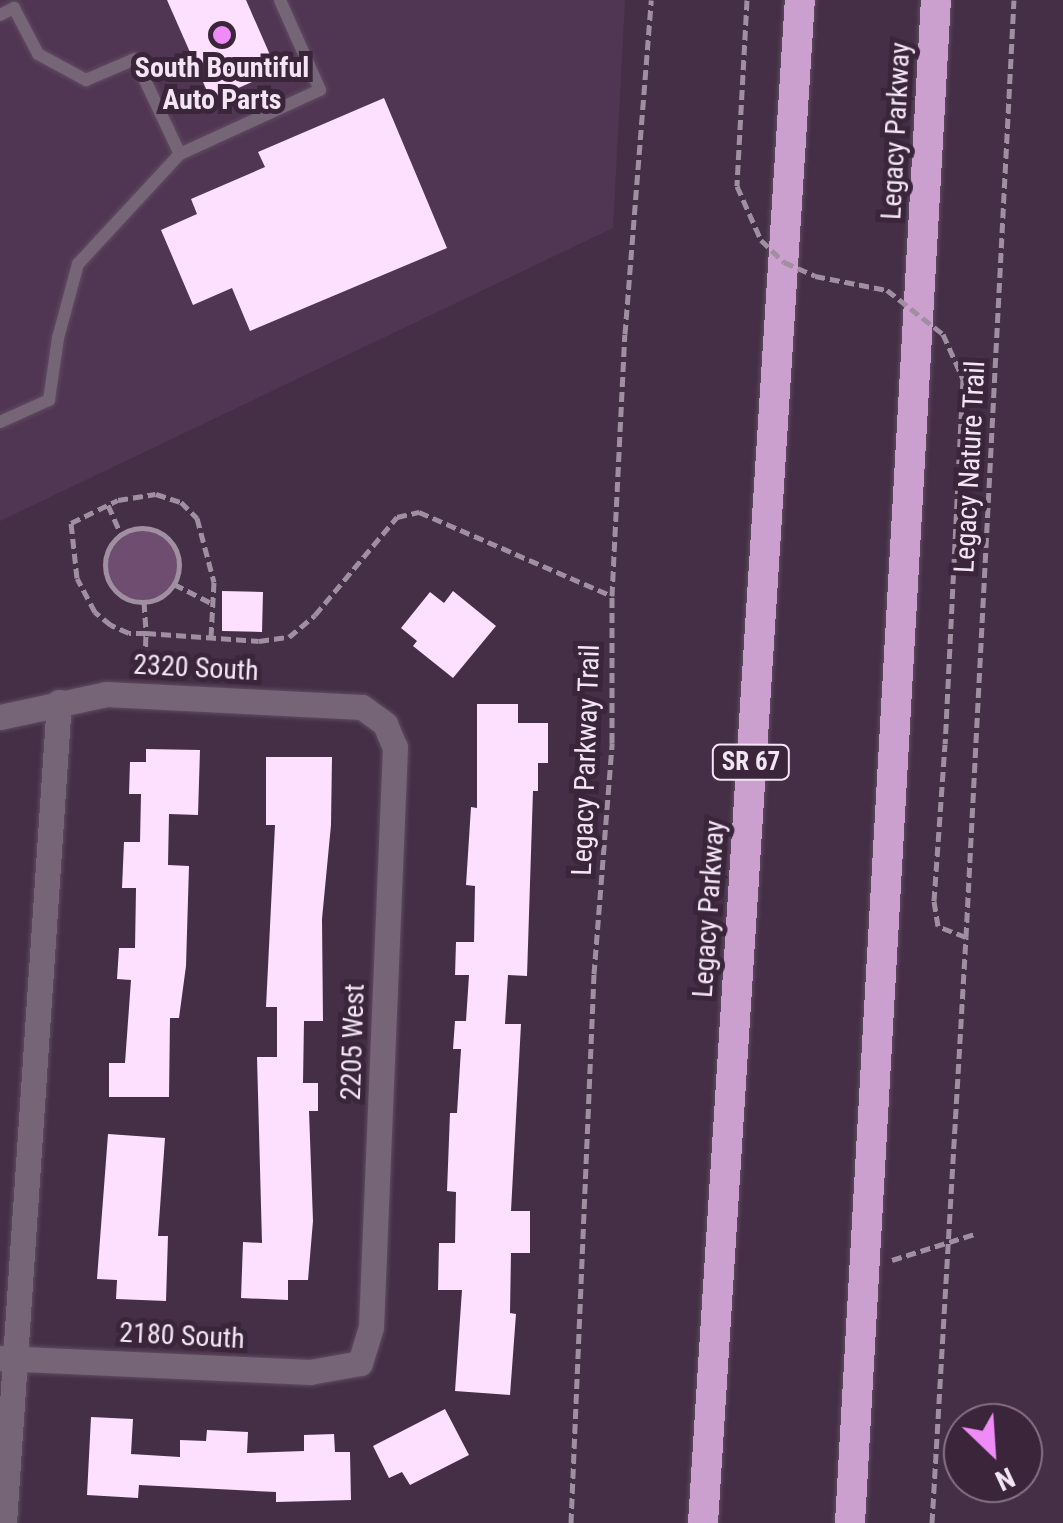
<!DOCTYPE html>
<html>
<head>
<meta charset="utf-8">
<style>
  body { margin:0 }
  #map { position:relative; width:1063px; height:1523px; overflow:hidden; background:#442f46; font-family:"Roboto Condensed",sans-serif }
  div>[style] { position:absolute }
  .built>* { inset:0; background:#513653 }
  .green>* { inset:0; background:#6e4d71 }
  .round { border-radius:50% }
  .building>* { inset:0; background:#fce0fe }
  .path>* { height:5px; margin-top:-2.5px; transform-origin:0; background:repeating-linear-gradient(90deg,#a08ea1 0 10px,transparent 0 15px) }
  .path>.ring { margin:-2.5px; padding:0; box-sizing:content-box; background:none; border:5px solid #a08ea1; border-radius:50% }
  .roads { filter:drop-shadow(0 0 2px #604c62) drop-shadow(0 0 2px #604c62) }
  .lane>* { height:12px; margin:-6px; padding:0 6px; transform-origin:6px; border-radius:6px; background:#766477 }
  .street>* { height:25px; margin:-12.5px; padding:0 12.5px; transform-origin:12.5px; border-radius:12.5px; background:#766477 }
  .highway>* { height:30px; margin:-15px; padding:0 15px; transform-origin:15px; border-radius:15px; background:#cba0ce }
  .path-bridge>* { height:5px; margin-top:-2.5px; transform-origin:0; background:repeating-linear-gradient(90deg,#a08ea1 0 10px,transparent 0 15px) }
  .dots>* { width:28px; height:28px; translate:-50% -50%; box-sizing:border-box; border:5px solid #3a253b; border-radius:50% }
  span { translate:-50% -50%; white-space:nowrap; text-align:center; line-height:1.15; -webkit-text-stroke:10px #3a253b; paint-order:stroke }
  .shield-label span { padding:2px 8px; background:#3a253b; border:2px solid; border-radius:8px; -webkit-text-stroke-width:0 }
  .shield-label { font-size:25px; color:#f3e5f4; font-weight:700 }
  .poi-label { font-size:28px; color:#f3e5f4; font-weight:700 }
  .street-label { font-size:28px; color:#f3e5f4 }
  .north { position:absolute; left:943px; top:1403px; width:100px; height:100px; box-sizing:border-box; background:#3a253b; border:2px solid #847285; border-radius:50%; rotate:155deg; font-size:28px; font-weight:700; line-height:40px; text-align:center; color:#f3e5f4 }
  .north::after { content:''; display:block; margin:auto; width:35px; height:45px; background:#ef8bf7; clip-path:polygon(50% 0,100% 100%,50% 72%,0 100%) }
</style>
</head>
<body>
<div id="map">
  <div class="built">
    <i style="clip-path:polygon(0 0,625px 0,613px 228px,0 521px)"></i>
  </div>
  <div class="green">
    <i class="round" style="left:105px;top:528px;width:74px;height:74px"></i>
  </div>
  <div class="building">
    <i style="clip-path:polygon(167px 0,246px 0,277px 71px,211px 100px)"></i>
    <i style="clip-path:polygon(384px 98px,447px 248px,250px 331px,232px 288px,193px 305px,161px 230px,197px 214px,191px 199px,265px 167px,258px 152px)"></i>
    <i style="clip-path:polygon(222px 591px,263px 592px,262px 632px,222px 631px)"></i>
    <i style="clip-path:polygon(453px 591px,496px 626px,453px 678px,413px 646px,417px 641px,401px 628px,430px 592px,444px 603px)"></i>
    <i style="clip-path:polygon(477px 704px,518px 704px,518px 723px,548px 723px,548px 763px,538px 763px,538px 791px,533px 791px,527px 976px,508px 975px,505px 1024px,521px 1024px,511px 1211px,530px 1211px,530px 1253px,511px 1253px,510px 1313px,516px 1314px,510px 1395px,455px 1391px,462px 1290px,438px 1290px,439px 1243px,455px 1243px,456px 1192px,447px 1191px,450px 1113px,457px 1113px,461px 1049px,453px 1049px,455px 1021px,466px 1021px,469px 975px,455px 975px,456px 942px,474px 942px,475px 886px,466px 885px,471px 807px,477px 808px)"></i>
    <i style="clip-path:polygon(146px 749px,200px 750px,198px 815px,169px 814px,168px 865px,189px 866px,186px 966px,179px 1018px,170px 1018px,169px 1097px,109px 1097px,109px 1063px,125px 1063px,131px 980px,117px 979px,119px 948px,135px 948px,136px 888px,122px 888px,124px 842px,140px 842px,141px 794px,129px 794px,130px 762px,146px 762px)"></i>
    <i style="clip-path:polygon(266px 757px,332px 757px,331px 825px,322px 919px,323px 1021px,304px 1021px,303px 1083px,318px 1083px,318px 1111px,309px 1111px,313px 1221px,308px 1280px,288px 1280px,288px 1300px,241px 1298px,243px 1242px,262px 1243px,257px 1057px,277px 1057px,277px 1007px,266px 1007px,275px 825px,266px 825px)"></i>
    <i style="clip-path:polygon(108px 1134px,165px 1138px,158px 1236px,168px 1236px,166px 1301px,116px 1299px,117px 1280px,97px 1279px)"></i>
    <i style="clip-path:polygon(445px 1409px,469px 1455px,410px 1485px,402px 1472px,389px 1478px,373px 1446px)"></i>
    <i style="clip-path:polygon(91px 1417px,133px 1419px,131px 1454px,180px 1457px,180px 1440px,206px 1441px,207px 1430px,248px 1432px,247px 1453px,304px 1451px,304px 1435px,334px 1434px,335px 1452px,350px 1452px,351px 1500px,276px 1502px,276px 1492px,139px 1485px,138px 1498px,87px 1495px)"></i>
  </div>
  <div class="path">
    <i style="left:108px;top:505px;width:32px;rotate:66deg"></i>
    <i class="ring" style="left:105px;top:528px;width:69px;height:69px"></i>
    <i style="left:174px;top:584px;width:44px;rotate:27.1deg"></i>
    <i style="left:144px;top:602px;width:31px;rotate:86deg"></i>
    <i style="left:146px;top:633px;width:17px;rotate:180deg"></i>
    <i style="left:129px;top:633px;width:20px;rotate:-156deg"></i>
    <i style="left:111px;top:625px;width:21px;rotate:-141deg"></i>
    <i style="left:95px;top:612px;width:38px;rotate:-118deg"></i>
    <i style="left:77px;top:578px;width:55px;rotate:-96.2deg"></i>
    <i style="left:71px;top:523px;width:52px;rotate:-26.1deg"></i>
    <i style="left:118px;top:500px;width:38px;rotate:-9deg"></i>
    <i style="left:156px;top:494px;width:26px;rotate:18deg"></i>
    <i style="left:181px;top:502px;width:23px;rotate:45deg"></i>
    <i style="left:197px;top:518px;width:66px;rotate:75.1deg"></i>
    <i style="left:214px;top:582px;width:55px;rotate:93.1deg"></i>
    <i style="left:145px;top:661px;width:28px;rotate:-88deg"></i>
    <i style="left:146px;top:633px;width:113px;rotate:4deg"></i>
    <i style="left:259px;top:641px;width:30px;rotate:-8deg"></i>
    <i style="left:289px;top:637px;width:34px;rotate:-40deg"></i>
    <i style="left:315px;top:615px;width:128px;rotate:-50.1deg"></i>
    <i style="left:397px;top:517px;width:23px;rotate:-13deg"></i>
    <i style="left:419px;top:512px;width:210px;rotate:23.5deg"></i>
    <i style="left:966px;top:937px;width:938px;rotate:-87.07deg"></i>
    <i style="left:892px;top:1260px;width:87px;rotate:-17.4deg"></i>
    <i style="left:571px;top:1523px;width:549px;rotate:-87.6deg"></i>
    <i style="left:594px;top:974px;width:232px;rotate:-85.5deg"></i>
    <i style="left:612px;top:743px;width:147px;rotate:-90deg"></i>
    <i style="left:612px;top:596px;width:262px;rotate:-87.2deg"></i>
    <i style="left:625px;top:334px;width:335px;rotate:-85.5deg"></i>
    <i style="left:932px;top:1523px;width:587px;rotate:-86.68deg"></i>
    <i style="left:966px;top:937px;width:30px;rotate:-159deg"></i>
    <i style="left:938px;top:926px;width:25px;rotate:-99deg"></i>
    <i style="left:934px;top:901px;width:157px;rotate:-86deg"></i>
  </div>
  <div class="roads">
    <div class="lane">
      <i style="left:0;top:15px;width:16px;rotate:-27deg"></i>
      <i style="left:14px;top:8px;width:52px;rotate:62.4deg"></i>
      <i style="left:38px;top:54px;width:55px;rotate:28.4deg"></i>
      <i style="left:86px;top:80px;width:53px;rotate:-23.2deg"></i>
      <i style="left:135px;top:59px;width:105px;rotate:64.7deg"></i>
      <i style="left:0;top:422px;width:54px;rotate:-24.2deg"></i>
      <i style="left:49px;top:400px;width:63px;rotate:-81.7deg"></i>
      <i style="left:58px;top:338px;width:77px;rotate:-74.9deg"></i>
      <i style="left:78px;top:264px;width:150px;rotate:-47.2deg"></i>
      <i style="left:180px;top:154px;width:154px;rotate:-24.6deg"></i>
      <i style="left:320px;top:90px;width:98px;rotate:-114deg"></i>
    </div>
    <div class="street">
      <i style="left:0;top:717px;width:108px;rotate:-12.2deg"></i>
      <i style="left:106px;top:694px;width:256px;rotate:2.9deg"></i>
      <i style="left:362px;top:707px;width:29px;rotate:36deg"></i>
      <i style="left:385px;top:724px;width:25px;rotate:67deg"></i>
      <i style="left:395px;top:747px;width:580px;rotate:92.37deg"></i>
      <i style="left:371px;top:1327px;width:38px;rotate:107deg"></i>
      <i style="left:360px;top:1363px;width:51px;rotate:169.8deg"></i>
      <i style="left:310px;top:1372px;width:310px;rotate:-177.4deg"></i>
      <i style="left:4px;top:1523px;width:823px;rotate:-86.17deg"></i>
    </div>
    <div class="highway">
      <i style="left:703px;top:1523px;width:1526px;rotate:-86.36deg"></i>
      <i style="left:850px;top:1523px;width:1525px;rotate:-86.77deg"></i>
    </div>
  </div>
  <div class="path-bridge">
    <i style="left:747px;top:0;width:186px;rotate:93.1deg"></i>
    <i style="left:737px;top:186px;width:59px;rotate:66deg"></i>
    <i style="left:761px;top:240px;width:32px;rotate:44deg"></i>
    <i style="left:784px;top:262px;width:34px;rotate:24deg"></i>
    <i style="left:815px;top:276px;width:73px;rotate:11deg"></i>
    <i style="left:887px;top:290px;width:71px;rotate:38.2deg"></i>
    <i style="left:943px;top:334px;width:49px;rotate:66deg"></i>
    <i style="left:963px;top:379px;width:365px;rotate:92.8deg"></i>
  </div>
  <div class="dots">
    <i style="left:222px;top:35px;background:#ef8bf7"></i>
  </div>
  <div class="shield-label">
    <span style="left:751px;top:762px">SR 67</span>
  </div>
  <div class="poi-label">
    <span style="left:222px;top:84px">South Bountiful<br>Auto Parts</span>
  </div>
  <div class="street-label">
    <span style="left:896px;top:131px;rotate:-87deg">Legacy Parkway</span>
    <span style="left:970px;top:467px;rotate:-87deg">Legacy Nature Trail</span>
    <span style="left:196px;top:668px;rotate:3deg">2320 South</span>
    <span style="left:586px;top:760px;rotate:-88deg">Legacy Parkway Trail</span>
    <span style="left:709px;top:909px;rotate:-86deg">Legacy Parkway</span>
    <span style="left:353px;top:1042px;rotate:-88deg">2205 West</span>
    <span style="left:182px;top:1336px;rotate:3deg">2180 South</span>
  </div>
  <div class="north">N</div>
</div>
</body>
</html>
